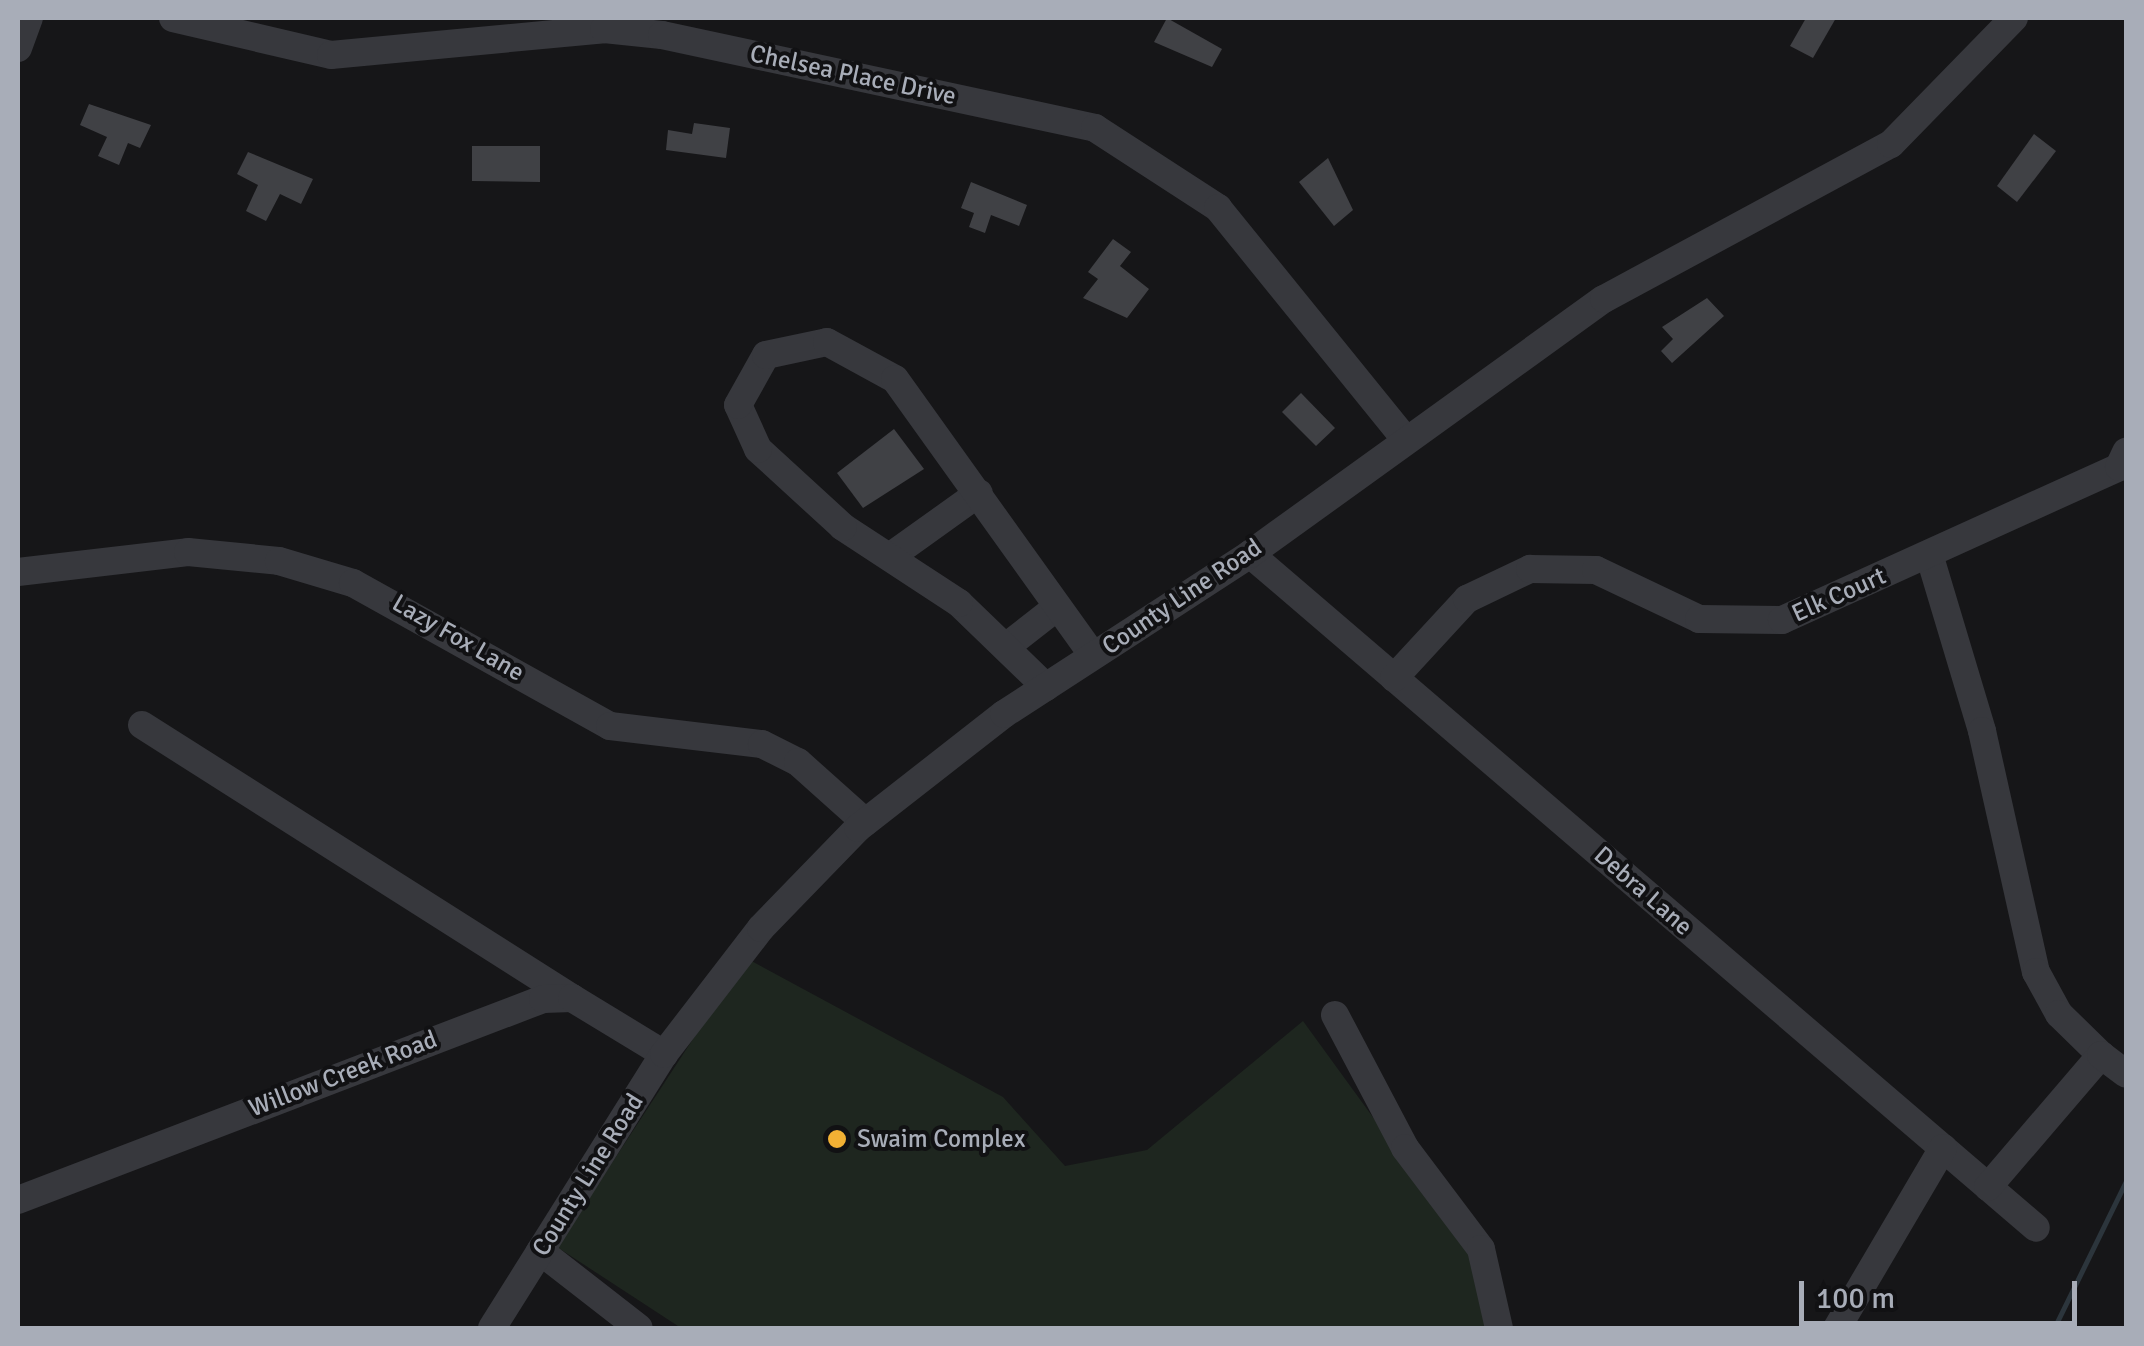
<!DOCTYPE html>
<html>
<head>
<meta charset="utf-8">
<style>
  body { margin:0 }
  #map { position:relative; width:2144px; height:1346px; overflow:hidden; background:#161618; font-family:Signika,sans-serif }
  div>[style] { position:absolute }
  .green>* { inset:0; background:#1e261f }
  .stream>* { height:5px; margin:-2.5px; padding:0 2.5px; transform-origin:2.5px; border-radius:2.5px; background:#2c353c }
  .building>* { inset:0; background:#404145 }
  .minor>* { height:28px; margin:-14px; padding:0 14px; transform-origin:14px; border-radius:14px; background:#37383d }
  .dots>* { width:28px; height:28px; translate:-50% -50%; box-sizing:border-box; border:5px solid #111113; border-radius:50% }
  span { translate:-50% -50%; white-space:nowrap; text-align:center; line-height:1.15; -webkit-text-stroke:8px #111113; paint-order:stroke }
  .street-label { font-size:25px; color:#a8adb8 }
  .poi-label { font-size:25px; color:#a8adb8 }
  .left { translate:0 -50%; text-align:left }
  .frame { position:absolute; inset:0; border:20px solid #a8adb8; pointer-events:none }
  .scale { position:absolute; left:1799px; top:1281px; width:278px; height:45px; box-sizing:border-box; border:5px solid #a8adb8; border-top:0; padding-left:12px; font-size:30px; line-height:35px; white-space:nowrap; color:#a8adb8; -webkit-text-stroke:8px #111113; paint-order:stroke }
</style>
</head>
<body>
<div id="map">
  <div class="green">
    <i style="clip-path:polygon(746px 958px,1003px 1097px,1065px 1166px,1147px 1150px,1303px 1021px,1476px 1259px,1496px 1328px,681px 1328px,557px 1247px)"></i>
  </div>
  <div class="stream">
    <i style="left:2054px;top:1328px;width:164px;rotate:-63.9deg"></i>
  </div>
  <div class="building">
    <i style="clip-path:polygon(1167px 18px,1222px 49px,1212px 67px,1154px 42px)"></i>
    <i style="clip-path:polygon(1806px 18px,1836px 18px,1813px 58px,1790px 46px)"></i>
    <i style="clip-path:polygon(89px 104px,151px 125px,140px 148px,128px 143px,119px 165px,98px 156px,107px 137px,80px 125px)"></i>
    <i style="clip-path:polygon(694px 123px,730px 128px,726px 158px,666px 150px,668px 130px,692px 134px)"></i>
    <i style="clip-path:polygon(2034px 134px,2056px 151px,2017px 202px,1997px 186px)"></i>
    <i style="clip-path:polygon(472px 146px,540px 146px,540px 182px,472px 181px)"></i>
    <i style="clip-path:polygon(248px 152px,313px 179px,301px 204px,280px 194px,266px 221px,246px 211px,258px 185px,237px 174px)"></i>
    <i style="clip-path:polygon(1328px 158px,1353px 210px,1334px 226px,1299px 182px)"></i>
    <i style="clip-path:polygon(971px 182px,1027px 205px,1019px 226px,991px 215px,985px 233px,969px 227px,974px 213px,961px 208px)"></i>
    <i style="clip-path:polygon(1113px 239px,1131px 252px,1120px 266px,1149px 289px,1127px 318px,1083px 298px,1098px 279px,1088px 272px)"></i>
    <i style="clip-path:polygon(1707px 298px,1724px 316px,1672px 363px,1661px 351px,1673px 339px,1662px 327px)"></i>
    <i style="clip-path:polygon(1301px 393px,1335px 428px,1316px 446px,1282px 412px)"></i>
    <i style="clip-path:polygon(894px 429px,924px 469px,863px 508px,837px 473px)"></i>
  </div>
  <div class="minor">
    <i style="left:173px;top:18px;width:162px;rotate:13.2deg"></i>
    <i style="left:331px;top:55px;width:274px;rotate:-5.4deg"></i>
    <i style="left:604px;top:29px;width:58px;rotate:5.9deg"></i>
    <i style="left:662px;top:35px;width:443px;rotate:12.1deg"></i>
    <i style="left:1095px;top:128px;width:147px;rotate:33deg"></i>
    <i style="left:1218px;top:208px;width:296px;rotate:51deg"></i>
    <i style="left:18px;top:48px;width:32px;rotate:-70deg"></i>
    <i style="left:1250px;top:554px;width:1035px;rotate:40.61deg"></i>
    <i style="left:1929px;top:554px;width:185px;rotate:73.3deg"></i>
    <i style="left:1982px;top:731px;width:247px;rotate:77.4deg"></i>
    <i style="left:2036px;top:972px;width:48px;rotate:61.3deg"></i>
    <i style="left:2059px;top:1014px;width:59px;rotate:44.3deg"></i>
    <i style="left:891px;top:556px;width:108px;rotate:-35.6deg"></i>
    <i style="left:18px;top:572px;width:171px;rotate:-6.7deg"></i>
    <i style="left:188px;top:552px;width:91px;rotate:5.6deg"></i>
    <i style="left:279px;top:561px;width:77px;rotate:16.6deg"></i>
    <i style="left:353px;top:583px;width:294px;rotate:29.1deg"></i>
    <i style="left:610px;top:726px;width:153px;rotate:6.8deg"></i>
    <i style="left:762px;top:744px;width:40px;rotate:26.6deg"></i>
    <i style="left:798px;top:762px;width:90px;rotate:41.8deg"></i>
    <i style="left:1007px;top:646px;width:63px;rotate:-38deg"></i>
    <i style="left:1394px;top:678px;width:108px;rotate:-47.3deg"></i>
    <i style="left:1467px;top:599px;width:70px;rotate:-25.5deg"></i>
    <i style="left:1530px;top:569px;width:66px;rotate:0.9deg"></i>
    <i style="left:1596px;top:570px;width:114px;rotate:25.4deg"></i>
    <i style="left:1699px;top:619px;width:83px;rotate:0.7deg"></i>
    <i style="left:1782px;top:620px;width:370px;rotate:-24.4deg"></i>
    <i style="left:2119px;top:467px;width:17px;rotate:-65deg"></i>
    <i style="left:1046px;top:687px;width:121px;rotate:-136deg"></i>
    <i style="left:959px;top:603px;width:139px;rotate:-146.8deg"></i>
    <i style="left:843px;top:527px;width:115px;rotate:-137.5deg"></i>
    <i style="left:758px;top:449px;width:48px;rotate:-114.4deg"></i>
    <i style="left:738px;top:405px;width:57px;rotate:-60.8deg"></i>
    <i style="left:766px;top:355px;width:62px;rotate:-12deg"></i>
    <i style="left:827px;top:342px;width:77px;rotate:28.6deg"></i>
    <i style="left:895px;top:379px;width:340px;rotate:54.4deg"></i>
    <i style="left:142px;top:725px;width:509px;rotate:32.41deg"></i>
    <i style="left:1335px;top:1015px;width:150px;rotate:62.2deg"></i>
    <i style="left:1405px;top:1148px;width:126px;rotate:53deg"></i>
    <i style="left:1481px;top:1249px;width:81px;rotate:77.2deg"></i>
    <i style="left:1988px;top:1187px;width:174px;rotate:-49.4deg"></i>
    <i style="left:2101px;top:1055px;width:31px;rotate:37deg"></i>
    <i style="left:18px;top:1200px;width:562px;rotate:-20.95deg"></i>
    <i style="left:543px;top:999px;width:29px;rotate:-2deg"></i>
    <i style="left:572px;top:998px;width:108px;rotate:31.3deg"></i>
    <i style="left:540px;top:1251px;width:125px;rotate:37.9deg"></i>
    <i style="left:492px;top:1328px;width:324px;rotate:-57.9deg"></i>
    <i style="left:664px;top:1054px;width:159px;rotate:-52.4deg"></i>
    <i style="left:761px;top:928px;width:139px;rotate:-45.9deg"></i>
    <i style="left:858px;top:828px;width:185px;rotate:-38deg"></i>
    <i style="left:1004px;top:714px;width:293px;rotate:-33deg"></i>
    <i style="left:1250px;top:554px;width:436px;rotate:-35.8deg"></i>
    <i style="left:1604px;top:299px;width:326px;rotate:-28.4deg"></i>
    <i style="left:1891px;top:144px;width:176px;rotate:-45.7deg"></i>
    <i style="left:1837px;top:1328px;width:209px;rotate:-59.5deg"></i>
  </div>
  <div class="dots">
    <i style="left:837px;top:1139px;background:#f2b134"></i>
  </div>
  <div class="street-label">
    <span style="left:853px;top:75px;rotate:12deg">Chelsea Place Drive</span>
    <span style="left:1839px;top:595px;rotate:-24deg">Elk Court</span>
    <span style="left:1182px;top:597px;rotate:-34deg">County Line Road</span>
    <span style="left:458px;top:638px;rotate:30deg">Lazy Fox Lane</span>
    <span style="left:1643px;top:891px;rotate:41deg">Debra Lane</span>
    <span style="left:343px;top:1074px;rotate:-21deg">Willow Creek Road</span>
    <span style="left:588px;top:1175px;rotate:-58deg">County Line Road</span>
  </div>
  <div class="poi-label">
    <span class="left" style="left:857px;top:1139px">Swaim Complex</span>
  </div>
  <div class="frame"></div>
  <div class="scale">100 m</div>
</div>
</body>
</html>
